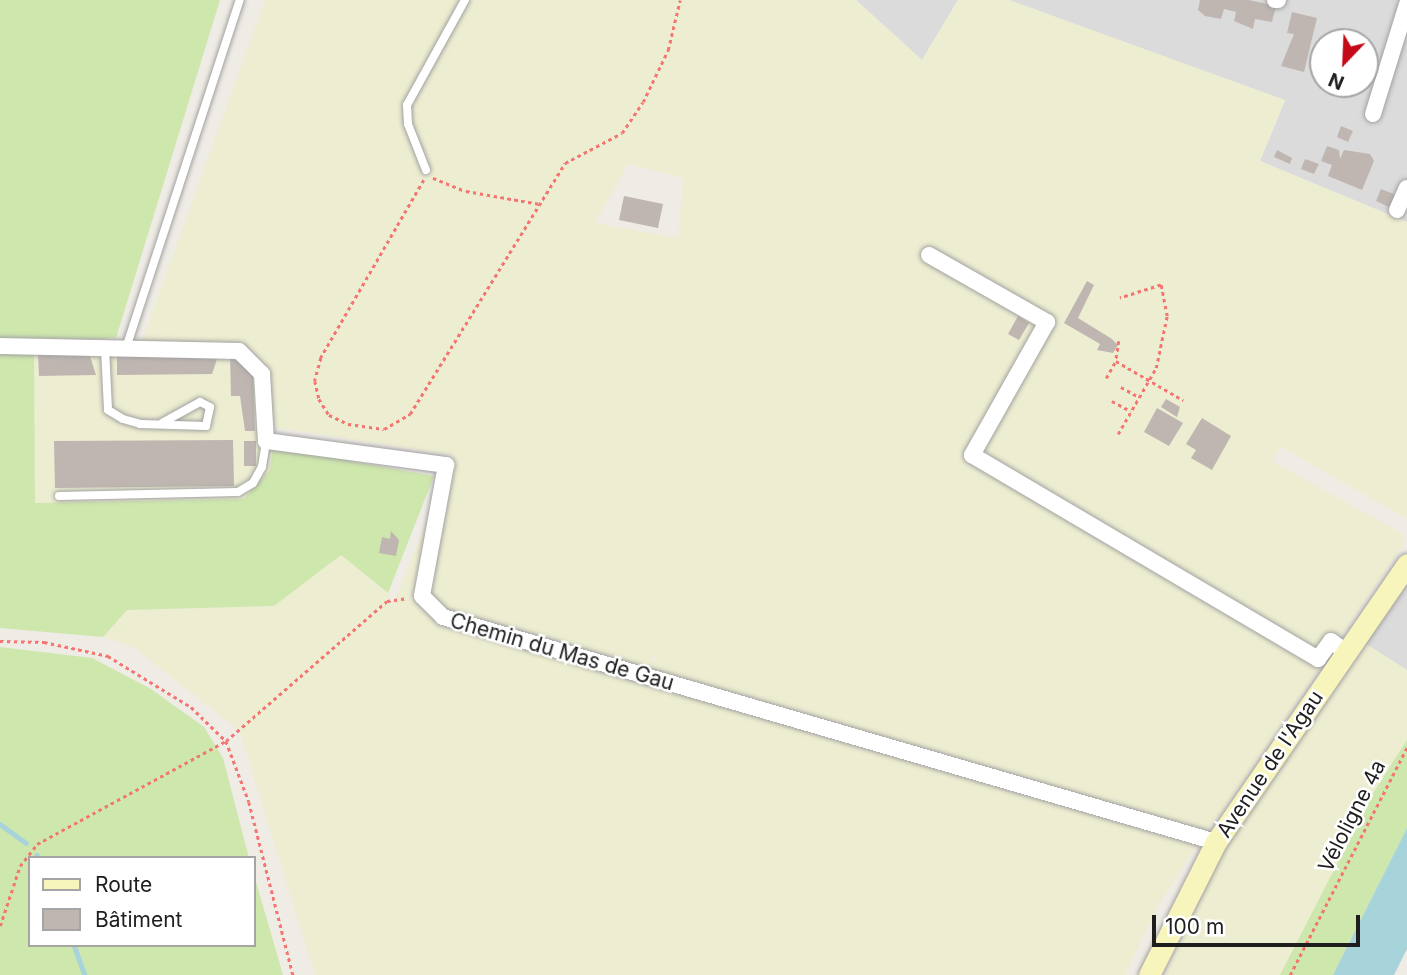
<!DOCTYPE html>
<html>
<head>
<meta charset="utf-8">
<style>
  body { margin:0 }
  #map { position:relative; width:1407px; height:975px; overflow:hidden; background:#efebe5; font-family:Inter,sans-serif }
  div>[style] { position:absolute }
  .residential>* { inset:0; background:#dcdbdb }
  .farmland>* { inset:0; background:#ededd1 }
  .grass>* { inset:0; background:#cee7ad }
  .water>* { inset:0; background:#a7d3db }
  .stream>* { height:4.5px; margin:-2.25px; padding:0 2.25px; transform-origin:2.25px; border-radius:2.25px; background:#a7d3db }
  .building>* { inset:0; background:#bfb6b1 }
  .path>* { height:2.5px; margin-top:-1.25px; transform-origin:0; background:repeating-linear-gradient(90deg,#f47571 0 3.5px,transparent 0 7px) }
  .roads { filter:drop-shadow(0 0 2px #a2a2a2) drop-shadow(0 0 2px #a2a2a2) }
  .lane>* { height:8px; margin:-4px; padding:0 4px; transform-origin:4px; border-radius:4px; background:#fff }
  .street>* { height:16px; margin:-8px; padding:0 8px; transform-origin:8px; border-radius:8px; background:#fff }
  .secondary>* { height:21px; margin:-10.5px; padding:0 10.5px; transform-origin:10.5px; border-radius:10.5px; background:#f7f5bb }
  span { translate:-50% -50%; white-space:nowrap; text-align:center; line-height:1.15; -webkit-text-stroke:5px #fff; paint-order:stroke }
  .street-label { font-size:21px; color:#1e1e1e }
  .legend { position:absolute; left:28px; top:856px; width:228px; height:91px; box-sizing:border-box; background:#fff; border:2px solid #a5a5a5; margin:0; padding:9px 12px; list-style:none; font-size:21px; color:#1e1e1e }
  .legend li { display:flex; align-items:center; gap:14px; height:35px }
  .legend b { width:35px; border:2px solid #a5a5a5 }
  .north { position:absolute; left:1309px; top:28px; width:70px; height:70px; box-sizing:border-box; background:#fff; border:2px solid #a5a5a5; border-radius:50%; rotate:203deg; font-size:19px; font-weight:700; line-height:28px; text-align:center; color:#1e1e1e }
  .north::after { content:''; display:block; margin:auto; width:24px; height:32px; background:#c40917; clip-path:polygon(50% 0,100% 100%,50% 72%,0 100%) }
  .scale { position:absolute; left:1152px; top:915px; width:208px; height:32px; box-sizing:border-box; border:4px solid #1e1e1e; border-top:0; padding-left:9px; font-size:21px; line-height:24px; white-space:nowrap; color:#1e1e1e; -webkit-text-stroke:5px #fff; paint-order:stroke }
</style>
</head>
<body>
<div id="map">
  <div class="residential">
    <i style="clip-path:polygon(856px 0,958px 0,922px 60px)"></i>
    <i style="clip-path:polygon(evenodd,1009px 0,1407px 0,1407px 222px,1260px 161px,1285px 101px,1009px 0,1323px 42px,1365px 42px,1365px 84px,1323px 84px,1323px 42px)"></i>
    <i style="clip-path:polygon(1407px 577px,1407px 670px,1366px 644px)"></i>
  </div>
  <div class="farmland">
    <i style="clip-path:polygon(evenodd,265px 0,856px 0,922px 60px,958px 0,1009px 0,1285px 100px,1260px 161px,1407px 222px,1407px 519px,1281px 447px,1272px 461px,1401px 533px,1405px 542px,1206px 835px,652px 677px,663px 611px,649px 685px,1197px 845px,1158px 906px,1125px 975px,315px 975px,239px 730px,133px 647px,103px 637px,126px 610px,274px 606px,341px 555px,388px 593px,393px 606px,453px 455px,272px 427px,270px 470px,244px 499px,35px 503px,34px 350px,141px 343px,265px 0,628px 164px,683px 178px,678px 238px,595px 223px,628px 164px)"></i>
    <i style="clip-path:polygon(1366px 644px,1407px 670px,1407px 740px,1375px 790px,1280px 975px,1165px 975px,1227px 844px)"></i>
  </div>
  <div class="grass">
    <i style="clip-path:polygon(0 0,220px 0,116px 338px,0 345px)"></i>
    <i style="clip-path:polygon(34px 350px,35px 503px,244px 499px,270px 470px,273px 447px,434px 476px,388px 593px,341px 555px,274px 606px,127px 610px,103px 637px,0 628px,0 352px)"></i>
    <i style="clip-path:polygon(0 647px,92px 658px,151px 689px,204px 727px,223px 758px,249px 858px,30px 858px,30px 945px,254px 945px,254px 875px,283px 975px,0 975px)"></i>
    <i style="clip-path:polygon(1407px 740px,1407px 828px,1333px 975px,1280px 975px,1375px 790px)"></i>
  </div>
  <div class="water">
    <i style="clip-path:polygon(1407px 828px,1407px 949px,1394px 975px,1333px 975px)"></i>
  </div>
  <div class="stream">
    <i style="left:0;top:824px;width:32px;rotate:36deg"></i>
    <i style="left:37px;top:855px;width:3px;rotate:72deg"></i>
    <i style="left:74px;top:945px;width:32px;rotate:70deg"></i>
  </div>
  <div class="building">
    <i style="clip-path:polygon(1200px 0,1249px 0,1276px 6px,1272px 22px,1255px 19px,1253px 29px,1234px 21px,1236px 12px,1224px 9px,1221px 19px,1205px 16px,1198px 10px)"></i>
    <i style="clip-path:polygon(1292px 12px,1317px 18px,1304px 72px,1281px 66px,1294px 34px,1287px 33px)"></i>
    <i style="clip-path:polygon(1336px 84px,1365px 84px,1362px 93px)"></i>
    <i style="clip-path:polygon(1341px 126px,1353px 131px,1348px 142px,1337px 137px)"></i>
    <i style="clip-path:polygon(1327px 146px,1339px 150px,1340px 159px,1344px 150px,1370px 154px,1374px 161px,1362px 190px,1328px 176px,1332px 165px,1321px 161px)"></i>
    <i style="clip-path:polygon(1277px 150px,1292px 158px,1290px 164px,1274px 157px)"></i>
    <i style="clip-path:polygon(1305px 159px,1319px 164px,1314px 174px,1301px 169px)"></i>
    <i style="clip-path:polygon(1381px 189px,1396px 195px,1391px 208px,1376px 201px)"></i>
    <i style="clip-path:polygon(624px 196px,663px 204px,658px 228px,619px 220px)"></i>
    <i style="clip-path:polygon(1087px 281px,1094px 285px,1078px 318px,1112px 339px,1118px 345px,1113px 353px,1097px 350px,1100px 344px,1064px 323px)"></i>
    <i style="clip-path:polygon(1018px 316px,1029px 323px,1019px 340px,1008px 334px)"></i>
    <i style="clip-path:polygon(89px 353px,96px 375px,39px 376px,38px 354px)"></i>
    <i style="clip-path:polygon(219px 353px,212px 374px,117px 375px,117px 354px)"></i>
    <i style="clip-path:polygon(230px 356px,253px 373px,255px 431px,245px 431px,240px 396px,231px 396px)"></i>
    <i style="clip-path:polygon(1166px 399px,1180px 407px,1177px 417px,1161px 407px)"></i>
    <i style="clip-path:polygon(1157px 408px,1183px 423px,1169px 446px,1144px 432px)"></i>
    <i style="clip-path:polygon(1202px 418px,1231px 436px,1212px 470px,1191px 458px,1196px 450px,1186px 444px)"></i>
    <i style="clip-path:polygon(233px 440px,234px 486px,55px 488px,54px 441px)"></i>
    <i style="clip-path:polygon(244px 441px,256px 441px,256px 466px,244px 466px)"></i>
    <i style="clip-path:polygon(391px 531px,399px 540px,396px 556px,379px 553px,382px 537px,390px 539px)"></i>
  </div>
  <div class="path">
    <i style="left:433px;top:178px;width:35px;rotate:22deg"></i>
    <i style="left:466px;top:191px;width:75px;rotate:10deg"></i>
    <i style="left:424px;top:180px;width:206px;rotate:120.1deg"></i>
    <i style="left:321px;top:358px;width:24px;rotate:105deg"></i>
    <i style="left:315px;top:381px;width:18px;rotate:77deg"></i>
    <i style="left:319px;top:399px;width:19px;rotate:58deg"></i>
    <i style="left:329px;top:415px;width:21px;rotate:25deg"></i>
    <i style="left:348px;top:424px;width:36px;rotate:8deg"></i>
    <i style="left:384px;top:429px;width:30px;rotate:-30deg"></i>
    <i style="left:410px;top:414px;width:295px;rotate:-58.3deg"></i>
    <i style="left:565px;top:163px;width:64px;rotate:-27.8deg"></i>
    <i style="left:622px;top:133px;width:37px;rotate:-56deg"></i>
    <i style="left:643px;top:102px;width:58px;rotate:-64.3deg"></i>
    <i style="left:668px;top:50px;width:51px;rotate:-76.5deg"></i>
    <i style="left:1119px;top:341px;width:20px;rotate:99deg"></i>
    <i style="left:1116px;top:361px;width:78px;rotate:30.2deg"></i>
    <i style="left:1106px;top:378px;width:20px;rotate:-60deg"></i>
    <i style="left:1121px;top:387px;width:21px;rotate:29deg"></i>
    <i style="left:1112px;top:401px;width:21px;rotate:28deg"></i>
    <i style="left:1118px;top:434px;width:76px;rotate:-60.1deg"></i>
    <i style="left:1156px;top:368px;width:53px;rotate:-78.1deg"></i>
    <i style="left:1167px;top:316px;width:32px;rotate:-101deg"></i>
    <i style="left:1161px;top:285px;width:43px;rotate:162.4deg"></i>
    <i style="left:0;top:641px;width:44px;rotate:1.3deg"></i>
    <i style="left:44px;top:642px;width:66px;rotate:12.3deg"></i>
    <i style="left:108px;top:656px;width:97px;rotate:31.6deg"></i>
    <i style="left:191px;top:707px;width:49px;rotate:44.2deg"></i>
    <i style="left:226px;top:741px;width:65px;rotate:69.3deg"></i>
    <i style="left:249px;top:802px;width:179px;rotate:75.7deg"></i>
    <i style="left:0;top:926px;width:63px;rotate:-71.6deg"></i>
    <i style="left:20px;top:866px;width:28px;rotate:-52deg"></i>
    <i style="left:37px;top:844px;width:215px;rotate:-28.6deg"></i>
    <i style="left:226px;top:741px;width:213px;rotate:-41deg"></i>
    <i style="left:387px;top:601px;width:21px;rotate:-8deg"></i>
    <i style="left:1290px;top:975px;width:256px;rotate:-62.8deg"></i>
  </div>
  <div class="roads">
    <div class="lane">
      <i style="left:426px;top:170px;width:49px;rotate:-111.4deg"></i>
      <i style="left:408px;top:124px;width:19px;rotate:-93deg"></i>
      <i style="left:407px;top:105px;width:120px;rotate:-61.1deg"></i>
      <i style="left:105px;top:348px;width:62px;rotate:87.2deg"></i>
      <i style="left:108px;top:410px;width:17px;rotate:31deg"></i>
      <i style="left:123px;top:419px;width:18px;rotate:16deg"></i>
      <i style="left:140px;top:424px;width:66px;rotate:1.7deg"></i>
      <i style="left:206px;top:426px;width:19px;rotate:-78deg"></i>
      <i style="left:210px;top:407px;width:11px;rotate:-153deg"></i>
      <i style="left:200px;top:402px;width:43px;rotate:151.1deg"></i>
      <i style="left:126px;top:348px;width:366px;rotate:-71.9deg"></i>
      <i style="left:59px;top:496px;width:179px;rotate:-1.3deg"></i>
      <i style="left:238px;top:492px;width:17px;rotate:-31deg"></i>
      <i style="left:253px;top:483px;width:18px;rotate:-61deg"></i>
      <i style="left:262px;top:467px;width:26px;rotate:-81deg"></i>
    </div>
    <div class="street">
      <i style="left:1275px;top:0;width:3px"></i>
      <i style="left:1373px;top:114px;width:115px;rotate:-72.8deg"></i>
      <i style="left:1397px;top:210px;width:24px;rotate:-66deg"></i>
      <i style="left:929px;top:255px;width:136px;rotate:29.6deg"></i>
      <i style="left:1047px;top:322px;width:153px;rotate:119.4deg"></i>
      <i style="left:972px;top:455px;width:402px;rotate:30.5deg"></i>
      <i style="left:1318px;top:659px;width:22px;rotate:-54deg"></i>
      <i style="left:1331px;top:641px;width:19px;rotate:36deg"></i>
      <i style="left:0;top:346px;width:239px;rotate:1.2deg"></i>
      <i style="left:239px;top:351px;width:33px;rotate:45deg"></i>
      <i style="left:262px;top:374px;width:67px;rotate:86.6deg"></i>
      <i style="left:266px;top:441px;width:182px;rotate:7.6deg"></i>
      <i style="left:446px;top:465px;width:133px;rotate:100.4deg"></i>
      <i style="left:422px;top:596px;width:30px;rotate:45deg"></i>
      <i style="left:443px;top:617px;width:805px;rotate:16.23deg"></i>
    </div>
    <div class="secondary">
      <i style="left:1149px;top:975px;width:149px;rotate:-63.3deg"></i>
      <i style="left:1216px;top:842px;width:337px;rotate:-55.5deg"></i>
    </div>
  </div>
  <div class="street-label">
    <span style="left:562px;top:652px;rotate:16deg">Chemin du Mas de Gau</span>
    <span style="left:1270px;top:764px;rotate:-56deg">Avenue de l'Agau</span>
    <span style="left:1352px;top:816px;rotate:-63deg">Véloligne 4a</span>
  </div>
  <ul class="legend">
  <li><b style="height:9px;background:#f7f5bb"></b>Route</li>
  <li><b style="height:19px;background:#bfb6b1"></b>Bâtiment</li>
  </ul>
  <div class="north">N</div>
  <div class="scale">100 m</div>
</div>
</body>
</html>
